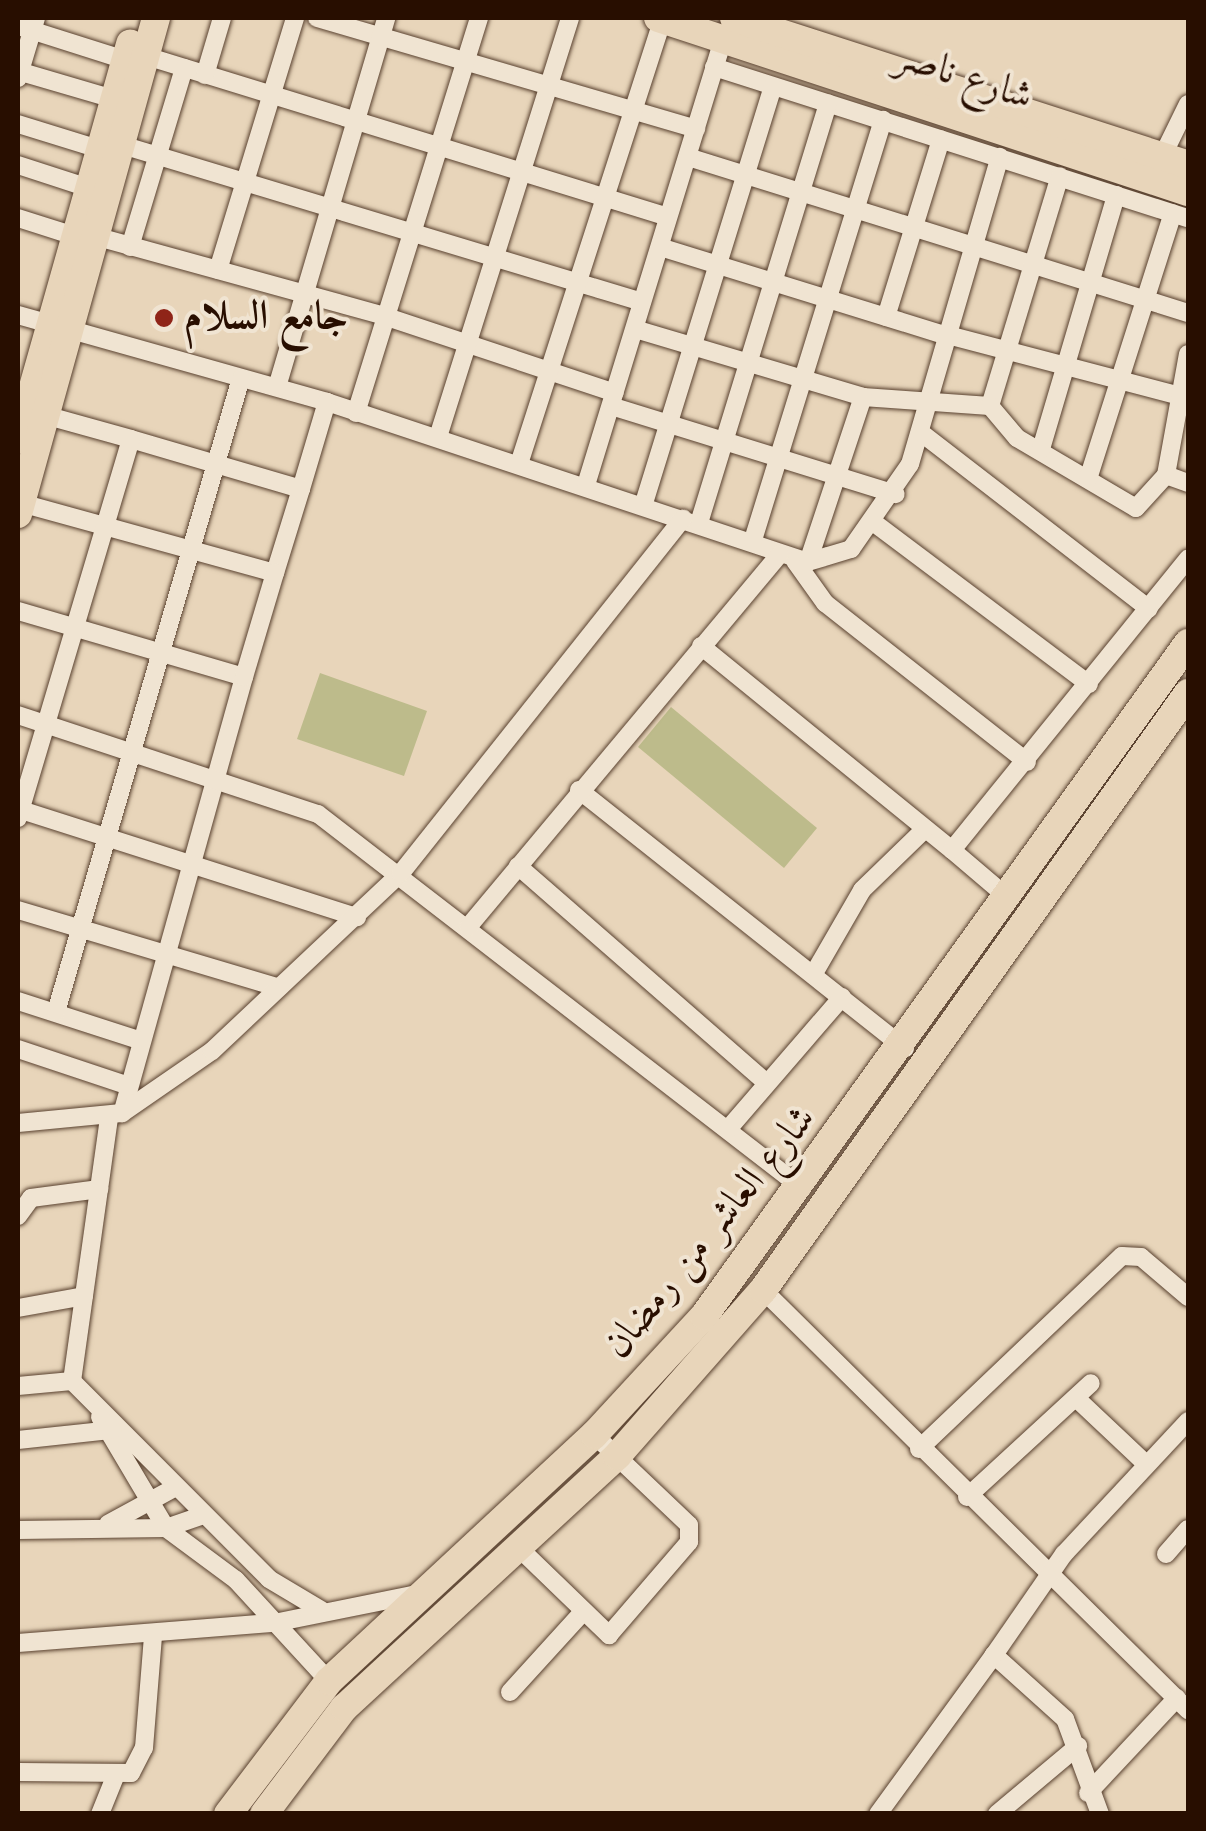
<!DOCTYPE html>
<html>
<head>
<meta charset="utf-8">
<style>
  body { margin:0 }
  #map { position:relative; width:1206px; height:1831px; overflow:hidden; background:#e8d5ba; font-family:"Old Standard TT",Amiri,serif }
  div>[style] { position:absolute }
  .green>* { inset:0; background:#bdbb8b }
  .roads { filter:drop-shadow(0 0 2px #58402e) drop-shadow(0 0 2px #58402e) }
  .minor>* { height:18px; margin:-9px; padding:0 9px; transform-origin:9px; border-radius:9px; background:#f0e4d2 }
  .primary>* { height:28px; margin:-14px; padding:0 14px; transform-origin:14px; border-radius:14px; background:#e8d5ba }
  .dots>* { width:28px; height:28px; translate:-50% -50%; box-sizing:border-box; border:5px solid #f0e4d2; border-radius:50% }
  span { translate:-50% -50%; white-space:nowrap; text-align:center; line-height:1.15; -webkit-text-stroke:8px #f0e4d2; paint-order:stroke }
  .street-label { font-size:40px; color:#280e00 }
  .poi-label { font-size:40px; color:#280e00; font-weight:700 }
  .left { translate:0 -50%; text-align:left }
  .frame { position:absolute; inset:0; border:20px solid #280e00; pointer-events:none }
</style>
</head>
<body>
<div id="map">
  <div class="green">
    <i style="clip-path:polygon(320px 673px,427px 711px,404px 776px,297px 739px)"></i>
    <i style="clip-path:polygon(671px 707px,817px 828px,784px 868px,638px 747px)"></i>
  </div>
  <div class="roads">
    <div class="minor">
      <i style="left:317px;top:18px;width:395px;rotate:16.3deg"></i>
      <i style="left:18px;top:26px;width:112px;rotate:17.6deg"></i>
      <i style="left:146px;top:56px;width:546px;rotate:17.14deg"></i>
      <i style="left:714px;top:67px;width:497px;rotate:17.7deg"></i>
      <i style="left:18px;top:71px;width:100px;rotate:16.3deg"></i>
      <i style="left:205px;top:75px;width:59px;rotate:-73.4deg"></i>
      <i style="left:18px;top:78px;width:63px;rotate:-73.3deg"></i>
      <i style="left:18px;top:124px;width:88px;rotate:17.2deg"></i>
      <i style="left:122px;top:145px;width:543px;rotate:16.8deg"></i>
      <i style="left:688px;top:157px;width:524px;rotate:17.33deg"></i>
      <i style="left:1162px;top:157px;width:59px;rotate:-63.9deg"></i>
      <i style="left:18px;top:165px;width:78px;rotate:18deg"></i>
      <i style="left:18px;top:218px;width:63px;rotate:17.6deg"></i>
      <i style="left:98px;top:237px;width:297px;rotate:15.4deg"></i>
      <i style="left:384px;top:316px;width:243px;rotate:18.4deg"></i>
      <i style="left:130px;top:247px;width:187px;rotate:-73.2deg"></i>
      <i style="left:660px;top:247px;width:297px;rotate:17.2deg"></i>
      <i style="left:218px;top:270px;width:264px;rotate:-73deg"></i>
      <i style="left:18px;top:315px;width:321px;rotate:15.7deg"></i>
      <i style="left:327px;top:402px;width:507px;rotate:18.4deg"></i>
      <i style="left:808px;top:562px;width:45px;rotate:-16.8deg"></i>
      <i style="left:851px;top:549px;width:103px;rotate:-55.2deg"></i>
      <i style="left:910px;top:464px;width:320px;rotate:-73.7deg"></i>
      <i style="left:886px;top:317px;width:186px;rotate:-72.8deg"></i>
      <i style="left:635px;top:329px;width:238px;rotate:16.6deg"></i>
      <i style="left:863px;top:397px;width:127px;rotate:4.1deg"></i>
      <i style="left:990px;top:406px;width:240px;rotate:-73.1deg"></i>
      <i style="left:944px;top:334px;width:252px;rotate:14.7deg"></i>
      <i style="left:277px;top:387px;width:385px;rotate:-73.5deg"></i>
      <i style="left:611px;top:406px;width:298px;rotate:17.2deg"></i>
      <i style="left:990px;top:406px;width:42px;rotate:49.8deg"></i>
      <i style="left:1017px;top:438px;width:138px;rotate:30.5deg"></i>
      <i style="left:1136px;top:508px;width:45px;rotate:-47.7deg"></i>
      <i style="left:1166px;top:475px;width:123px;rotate:-79.7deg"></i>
      <i style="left:356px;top:413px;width:414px;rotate:-72.7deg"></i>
      <i style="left:924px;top:435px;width:284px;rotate:37.7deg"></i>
      <i style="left:438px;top:437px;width:439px;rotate:-72.5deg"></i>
      <i style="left:1041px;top:449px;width:265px;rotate:-73.5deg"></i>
      <i style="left:519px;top:464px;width:468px;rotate:-72.1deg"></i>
      <i style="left:1166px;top:475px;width:23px;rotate:20deg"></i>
      <i style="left:1088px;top:479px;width:279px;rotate:-72.3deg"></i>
      <i style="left:586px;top:485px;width:465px;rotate:-72.9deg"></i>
      <i style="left:301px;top:489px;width:91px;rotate:-73.4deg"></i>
      <i style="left:21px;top:503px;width:263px;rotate:15.4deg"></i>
      <i style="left:275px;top:573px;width:88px;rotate:-72.8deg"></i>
      <i style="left:301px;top:489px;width:177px;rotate:-163.6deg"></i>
      <i style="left:644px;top:503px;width:436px;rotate:-72.8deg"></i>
      <i style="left:699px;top:523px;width:439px;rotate:-72.9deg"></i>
      <i style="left:877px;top:525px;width:265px;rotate:36.9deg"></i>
      <i style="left:753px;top:540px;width:440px;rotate:-72.8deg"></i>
      <i style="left:795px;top:561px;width:52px;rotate:54.5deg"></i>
      <i style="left:825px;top:603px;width:257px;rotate:38.2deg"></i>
      <i style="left:808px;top:562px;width:174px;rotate:-71.6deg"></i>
      <i style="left:18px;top:611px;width:235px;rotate:16.3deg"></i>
      <i style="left:244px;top:677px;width:453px;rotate:105.6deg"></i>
      <i style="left:701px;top:646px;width:323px;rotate:39.1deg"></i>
      <i style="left:244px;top:677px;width:109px;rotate:-73.4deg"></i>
      <i style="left:18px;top:715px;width:316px;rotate:18.3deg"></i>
      <i style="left:318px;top:814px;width:612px;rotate:37.69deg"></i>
      <i style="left:579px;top:790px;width:416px;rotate:38.4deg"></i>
      <i style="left:18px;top:809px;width:356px;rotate:17.7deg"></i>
      <i style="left:18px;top:818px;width:395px;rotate:-73.4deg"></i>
      <i style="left:131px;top:439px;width:86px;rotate:-164.5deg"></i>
      <i style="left:518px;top:866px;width:330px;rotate:41.1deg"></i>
      <i style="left:1006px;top:896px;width:71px;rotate:-139.6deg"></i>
      <i style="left:952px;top:850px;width:375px;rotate:-51deg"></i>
      <i style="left:18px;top:910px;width:272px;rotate:16.6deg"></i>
      <i style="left:468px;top:927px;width:486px;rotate:-50.1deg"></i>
      <i style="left:813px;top:975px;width:98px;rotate:-60deg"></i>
      <i style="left:862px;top:890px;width:88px;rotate:-44.1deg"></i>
      <i style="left:18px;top:1001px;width:130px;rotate:17.9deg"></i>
      <i style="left:56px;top:1012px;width:660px;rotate:-73.73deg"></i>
      <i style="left:18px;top:1049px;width:117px;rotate:18.4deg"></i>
      <i style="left:109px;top:1118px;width:266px;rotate:98deg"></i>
      <i style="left:72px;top:1381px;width:279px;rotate:45.1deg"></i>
      <i style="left:269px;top:1579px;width:61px;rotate:30.8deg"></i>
      <i style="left:18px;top:1123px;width:104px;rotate:-5.5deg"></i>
      <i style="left:122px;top:1113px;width:109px;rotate:-34.6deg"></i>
      <i style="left:212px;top:1051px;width:260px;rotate:-43.3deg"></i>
      <i style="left:401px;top:873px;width:453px;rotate:-51.5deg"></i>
      <i style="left:729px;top:1128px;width:173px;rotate:-49.2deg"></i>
      <i style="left:18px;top:1216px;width:22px;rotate:-54deg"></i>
      <i style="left:31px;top:1198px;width:69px;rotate:-7.5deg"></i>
      <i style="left:763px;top:1290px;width:598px;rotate:44.66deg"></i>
      <i style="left:18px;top:1308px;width:67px;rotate:-10.3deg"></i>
      <i style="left:18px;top:1386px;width:54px;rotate:-5.3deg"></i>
      <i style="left:1076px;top:1398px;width:93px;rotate:43.3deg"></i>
      <i style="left:100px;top:1417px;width:129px;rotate:59.3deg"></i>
      <i style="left:166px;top:1528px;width:87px;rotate:36.6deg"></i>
      <i style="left:236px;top:1580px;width:137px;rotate:47.4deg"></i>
      <i style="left:18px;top:1440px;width:95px;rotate:-6.1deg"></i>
      <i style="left:919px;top:1449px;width:280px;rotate:-43.6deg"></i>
      <i style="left:1122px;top:1256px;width:19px;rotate:3deg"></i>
      <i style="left:1141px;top:1257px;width:62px;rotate:40.4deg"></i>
      <i style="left:967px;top:1497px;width:168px;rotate:-42.6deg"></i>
      <i style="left:108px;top:1524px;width:77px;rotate:-28.6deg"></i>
      <i style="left:18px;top:1530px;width:148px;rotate:-0.8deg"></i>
      <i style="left:166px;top:1528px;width:39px;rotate:-19deg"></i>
      <i style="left:518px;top:1547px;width:127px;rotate:44deg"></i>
      <i style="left:609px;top:1635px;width:123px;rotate:-49.3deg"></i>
      <i style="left:689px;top:1542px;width:17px;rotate:-90deg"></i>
      <i style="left:689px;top:1525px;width:131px;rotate:-136.5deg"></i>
      <i style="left:1166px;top:1554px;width:33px;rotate:-49deg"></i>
      <i style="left:18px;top:1643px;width:257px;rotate:-4.5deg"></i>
      <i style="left:274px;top:1623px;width:147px;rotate:-11.4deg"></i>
      <i style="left:510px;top:1692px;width:107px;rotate:-47.7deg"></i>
      <i style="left:18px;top:1772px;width:113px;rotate:0.5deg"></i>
      <i style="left:131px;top:1773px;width:28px;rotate:-63deg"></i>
      <i style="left:144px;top:1748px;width:112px;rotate:-85.4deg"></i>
      <i style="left:1088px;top:1793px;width:130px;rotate:-46.9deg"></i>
      <i style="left:100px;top:1814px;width:40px;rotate:-68deg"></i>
      <i style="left:878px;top:1814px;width:197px;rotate:-53.9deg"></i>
      <i style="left:997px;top:1814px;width:106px;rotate:-40deg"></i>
      <i style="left:1100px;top:1814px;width:101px;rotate:-110.2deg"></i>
      <i style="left:1065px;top:1719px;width:96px;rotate:-138deg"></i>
      <i style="left:994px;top:1655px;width:123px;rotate:-55.3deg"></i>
      <i style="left:1064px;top:1554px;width:182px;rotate:-47deg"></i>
    </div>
    <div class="primary">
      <i style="left:658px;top:18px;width:558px;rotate:18.18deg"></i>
      <i style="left:734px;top:18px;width:477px;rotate:17.9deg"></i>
      <i style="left:18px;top:440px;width:412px;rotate:-74.2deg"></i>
      <i style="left:18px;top:514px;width:515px;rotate:-74.45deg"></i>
      <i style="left:228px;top:1814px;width:167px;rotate:-52.8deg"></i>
      <i style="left:329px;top:1681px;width:362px;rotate:-42.9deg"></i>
      <i style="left:594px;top:1435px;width:162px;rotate:-47.3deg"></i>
      <i style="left:704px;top:1316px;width:829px;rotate:-54.28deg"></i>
      <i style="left:264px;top:1814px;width:133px;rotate:-53deg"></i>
      <i style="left:344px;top:1708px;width:372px;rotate:-42.7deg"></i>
      <i style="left:617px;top:1456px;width:221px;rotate:-48.7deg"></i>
      <i style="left:763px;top:1290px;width:733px;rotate:-54.55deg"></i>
    </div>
  </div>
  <div class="dots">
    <i style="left:164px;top:318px;background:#8f2418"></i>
  </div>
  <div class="street-label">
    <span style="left:964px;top:78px;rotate:18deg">شارع ناصر</span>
    <span style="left:711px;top:1233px;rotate:-51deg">شارع العاشر من رمضان</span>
  </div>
  <div class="poi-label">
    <span class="left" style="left:184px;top:318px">جامع السلام</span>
  </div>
  <div class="frame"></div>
</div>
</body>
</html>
